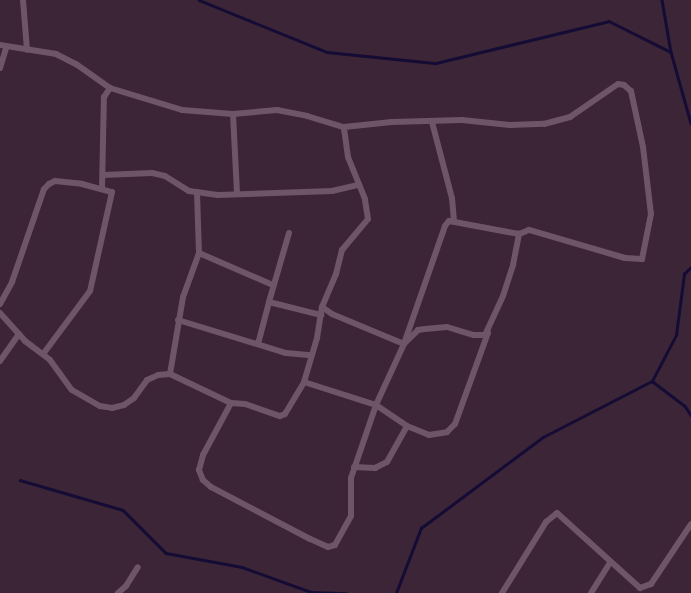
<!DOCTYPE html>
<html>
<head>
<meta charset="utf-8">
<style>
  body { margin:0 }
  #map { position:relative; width:691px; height:593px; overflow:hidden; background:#3b2536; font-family:Mulish,sans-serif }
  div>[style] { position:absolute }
  .stream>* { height:2.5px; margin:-1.25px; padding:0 1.25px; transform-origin:1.25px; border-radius:1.25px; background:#150c36 }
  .street>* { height:6px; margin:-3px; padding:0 3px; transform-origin:3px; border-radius:3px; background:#6e5568 }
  span { translate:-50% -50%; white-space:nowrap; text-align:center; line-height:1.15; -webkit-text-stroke:3px #1c121a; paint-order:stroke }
</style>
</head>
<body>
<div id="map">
  <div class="stream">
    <i style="left:199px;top:0;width:138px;rotate:22.1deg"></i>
    <i style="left:327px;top:52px;width:110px;rotate:5.8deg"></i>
    <i style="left:436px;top:63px;width:178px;rotate:-13.6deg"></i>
    <i style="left:609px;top:21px;width:69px;rotate:26.6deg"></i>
    <i style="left:662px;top:0;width:53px;rotate:80.2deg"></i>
    <i style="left:671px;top:52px;width:74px;rotate:74.3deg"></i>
    <i style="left:652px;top:381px;width:41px;rotate:37.1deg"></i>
    <i style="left:685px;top:406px;width:11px;rotate:56deg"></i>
    <i style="left:20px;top:480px;width:107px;rotate:16.2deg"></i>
    <i style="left:123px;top:510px;width:61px;rotate:45deg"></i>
    <i style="left:166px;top:553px;width:77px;rotate:10.4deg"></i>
    <i style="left:242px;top:567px;width:73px;rotate:19.9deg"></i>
    <i style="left:311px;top:592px;width:35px;rotate:2deg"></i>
    <i style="left:396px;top:593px;width:70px;rotate:-69deg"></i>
    <i style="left:421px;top:528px;width:152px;rotate:-36.7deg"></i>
    <i style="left:543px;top:437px;width:123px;rotate:-27.2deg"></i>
    <i style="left:652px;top:381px;width:52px;rotate:-62.4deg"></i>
    <i style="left:676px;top:335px;width:62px;rotate:-82.5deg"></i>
    <i style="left:684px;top:274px;width:10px;rotate:-45deg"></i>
  </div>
  <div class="street">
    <i style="left:23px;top:0;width:50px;rotate:85.4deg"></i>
    <i style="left:0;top:45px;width:57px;rotate:9.1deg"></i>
    <i style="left:56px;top:54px;width:22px;rotate:27deg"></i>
    <i style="left:76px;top:64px;width:42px;rotate:35.2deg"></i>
    <i style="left:110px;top:88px;width:75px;rotate:17deg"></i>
    <i style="left:182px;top:110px;width:51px;rotate:4.5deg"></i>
    <i style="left:233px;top:114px;width:44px;rotate:-5.2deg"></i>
    <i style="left:277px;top:110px;width:31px;rotate:11deg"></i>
    <i style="left:307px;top:116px;width:39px;rotate:17deg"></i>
    <i style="left:344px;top:127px;width:48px;rotate:-5.9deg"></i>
    <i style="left:392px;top:122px;width:70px;rotate:-1.6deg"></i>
    <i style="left:462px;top:120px;width:48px;rotate:5.9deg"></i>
    <i style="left:510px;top:125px;width:34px;rotate:-2deg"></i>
    <i style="left:544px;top:124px;width:27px;rotate:-15deg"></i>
    <i style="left:570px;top:117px;width:58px;rotate:-34.5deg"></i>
    <i style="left:618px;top:84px;width:6px;rotate:9deg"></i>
    <i style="left:624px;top:85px;width:9px;rotate:41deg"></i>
    <i style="left:631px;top:91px;width:57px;rotate:77.9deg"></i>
    <i style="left:643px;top:147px;width:67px;rotate:83.2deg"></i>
    <i style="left:651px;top:214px;width:46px;rotate:101.3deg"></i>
    <i style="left:642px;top:259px;width:17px;rotate:-177deg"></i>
    <i style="left:625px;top:258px;width:100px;rotate:-163.7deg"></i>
    <i style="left:529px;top:230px;width:11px;rotate:158deg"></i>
    <i style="left:519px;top:234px;width:71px;rotate:-169.5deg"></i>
    <i style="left:449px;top:221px;width:6px;rotate:129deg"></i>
    <i style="left:445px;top:226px;width:125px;rotate:109.2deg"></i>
    <i style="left:404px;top:344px;width:67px;rotate:114.7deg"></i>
    <i style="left:376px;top:405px;width:77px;rotate:108.9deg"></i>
    <i style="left:351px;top:478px;width:38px;rotate:90deg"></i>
    <i style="left:351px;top:516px;width:33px;rotate:119deg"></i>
    <i style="left:335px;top:545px;width:7px;rotate:164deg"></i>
    <i style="left:328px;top:547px;width:20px;rotate:-156deg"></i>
    <i style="left:310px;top:539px;width:112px;rotate:-152.3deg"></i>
    <i style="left:211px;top:487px;width:11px;rotate:-139deg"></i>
    <i style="left:203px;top:480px;width:11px;rotate:-112deg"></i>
    <i style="left:199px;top:470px;width:16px;rotate:-75deg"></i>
    <i style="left:203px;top:455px;width:59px;rotate:-61.7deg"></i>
    <i style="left:0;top:68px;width:21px;rotate:-73deg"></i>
    <i style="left:233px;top:114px;width:80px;rotate:87.1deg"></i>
    <i style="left:432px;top:122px;width:79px;rotate:75.3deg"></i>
    <i style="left:452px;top:198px;width:22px;rotate:85deg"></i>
    <i style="left:103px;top:175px;width:49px;rotate:-2.3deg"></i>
    <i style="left:152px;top:173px;width:13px;rotate:13deg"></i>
    <i style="left:165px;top:176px;width:28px;rotate:32deg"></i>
    <i style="left:189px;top:191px;width:29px;rotate:8deg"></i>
    <i style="left:218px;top:195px;width:114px;rotate:-2deg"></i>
    <i style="left:332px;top:191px;width:28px;rotate:-13deg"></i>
    <i style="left:102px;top:189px;width:92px;rotate:-88.8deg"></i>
    <i style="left:104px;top:97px;width:11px;rotate:-56deg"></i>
    <i style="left:289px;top:233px;width:72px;rotate:106.2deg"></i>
    <i style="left:269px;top:302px;width:54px;rotate:14deg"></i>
    <i style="left:199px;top:253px;width:81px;rotate:23.4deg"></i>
    <i style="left:0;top:304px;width:25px;rotate:-61deg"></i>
    <i style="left:12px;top:282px;width:98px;rotate:-71deg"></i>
    <i style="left:44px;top:189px;width:7px;rotate:-45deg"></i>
    <i style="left:49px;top:184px;width:7px;rotate:-27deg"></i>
    <i style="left:55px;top:181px;width:27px;rotate:6deg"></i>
    <i style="left:82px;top:184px;width:31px;rotate:15deg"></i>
    <i style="left:112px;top:192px;width:101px;rotate:102.5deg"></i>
    <i style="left:90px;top:291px;width:77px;rotate:126.6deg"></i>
    <i style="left:322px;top:307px;width:12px;rotate:35deg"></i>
    <i style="left:332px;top:314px;width:78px;rotate:22.6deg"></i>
    <i style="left:404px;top:344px;width:20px;rotate:-45deg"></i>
    <i style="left:418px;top:330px;width:7px;rotate:-8deg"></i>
    <i style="left:425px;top:329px;width:22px;rotate:-5deg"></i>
    <i style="left:447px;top:327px;width:28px;rotate:17deg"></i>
    <i style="left:474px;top:335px;width:11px"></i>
    <i style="left:485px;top:335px;width:43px;rotate:-65.2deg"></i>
    <i style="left:503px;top:296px;width:33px;rotate:-72deg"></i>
    <i style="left:513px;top:265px;width:32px;rotate:-79deg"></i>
    <i style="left:0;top:313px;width:38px;rotate:48deg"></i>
    <i style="left:25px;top:341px;width:31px;rotate:37deg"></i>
    <i style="left:50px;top:360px;width:37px;rotate:54deg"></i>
    <i style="left:72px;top:390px;width:32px;rotate:30deg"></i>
    <i style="left:100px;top:406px;width:12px;rotate:9deg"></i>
    <i style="left:112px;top:408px;width:12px;rotate:-14deg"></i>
    <i style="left:124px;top:405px;width:12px;rotate:-35deg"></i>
    <i style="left:134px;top:398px;width:22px;rotate:-54deg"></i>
    <i style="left:147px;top:380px;width:12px;rotate:-24deg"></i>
    <i style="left:158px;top:375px;width:12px;rotate:-5deg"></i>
    <i style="left:170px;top:374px;width:68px;rotate:25.4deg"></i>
    <i style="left:231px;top:403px;width:14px;rotate:4deg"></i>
    <i style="left:245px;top:404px;width:37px;rotate:19deg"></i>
    <i style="left:280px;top:416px;width:5px;rotate:-22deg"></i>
    <i style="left:285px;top:414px;width:37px;rotate:-59deg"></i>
    <i style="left:304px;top:382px;width:46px;rotate:-73.5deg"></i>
    <i style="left:317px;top:338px;width:31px;rotate:-81deg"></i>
    <i style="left:322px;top:307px;width:36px;rotate:-67deg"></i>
    <i style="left:336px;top:274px;width:25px;rotate:-76deg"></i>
    <i style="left:342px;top:250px;width:40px;rotate:-50deg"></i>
    <i style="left:368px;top:219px;width:20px;rotate:-99deg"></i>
    <i style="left:365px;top:199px;width:45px;rotate:-112deg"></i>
    <i style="left:348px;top:157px;width:30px;rotate:-98deg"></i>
    <i style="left:178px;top:320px;width:113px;rotate:17deg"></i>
    <i style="left:286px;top:353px;width:25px;rotate:5deg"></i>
    <i style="left:258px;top:344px;width:43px;rotate:-75.3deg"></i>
    <i style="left:0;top:361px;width:33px;rotate:-55deg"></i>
    <i style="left:170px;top:374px;width:78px;rotate:-80.4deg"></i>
    <i style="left:183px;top:297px;width:47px;rotate:-70deg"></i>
    <i style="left:199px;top:253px;width:61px;rotate:-91.9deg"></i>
    <i style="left:304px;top:382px;width:76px;rotate:17.7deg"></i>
    <i style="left:376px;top:405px;width:37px;rotate:34deg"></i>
    <i style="left:407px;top:426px;width:24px;rotate:22deg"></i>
    <i style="left:429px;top:435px;width:18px;rotate:-9deg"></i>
    <i style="left:447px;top:432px;width:11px;rotate:-45deg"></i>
    <i style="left:455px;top:424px;width:97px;rotate:-70.1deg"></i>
    <i style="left:354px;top:467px;width:21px;rotate:3deg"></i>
    <i style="left:375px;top:468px;width:13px;rotate:-27deg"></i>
    <i style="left:387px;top:462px;width:41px;rotate:-60.9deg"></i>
    <i style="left:118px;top:593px;width:11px;rotate:-41deg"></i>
    <i style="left:126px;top:586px;width:22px;rotate:-58deg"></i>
    <i style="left:502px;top:593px;width:84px;rotate:-58.2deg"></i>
    <i style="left:546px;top:522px;width:14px;rotate:-39deg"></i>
    <i style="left:557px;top:513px;width:112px;rotate:42.1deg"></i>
    <i style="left:640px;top:588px;width:12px;rotate:-20deg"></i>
    <i style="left:651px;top:584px;width:72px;rotate:-56.3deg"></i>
    <i style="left:591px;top:593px;width:36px;rotate:-58deg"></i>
  </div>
</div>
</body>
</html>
